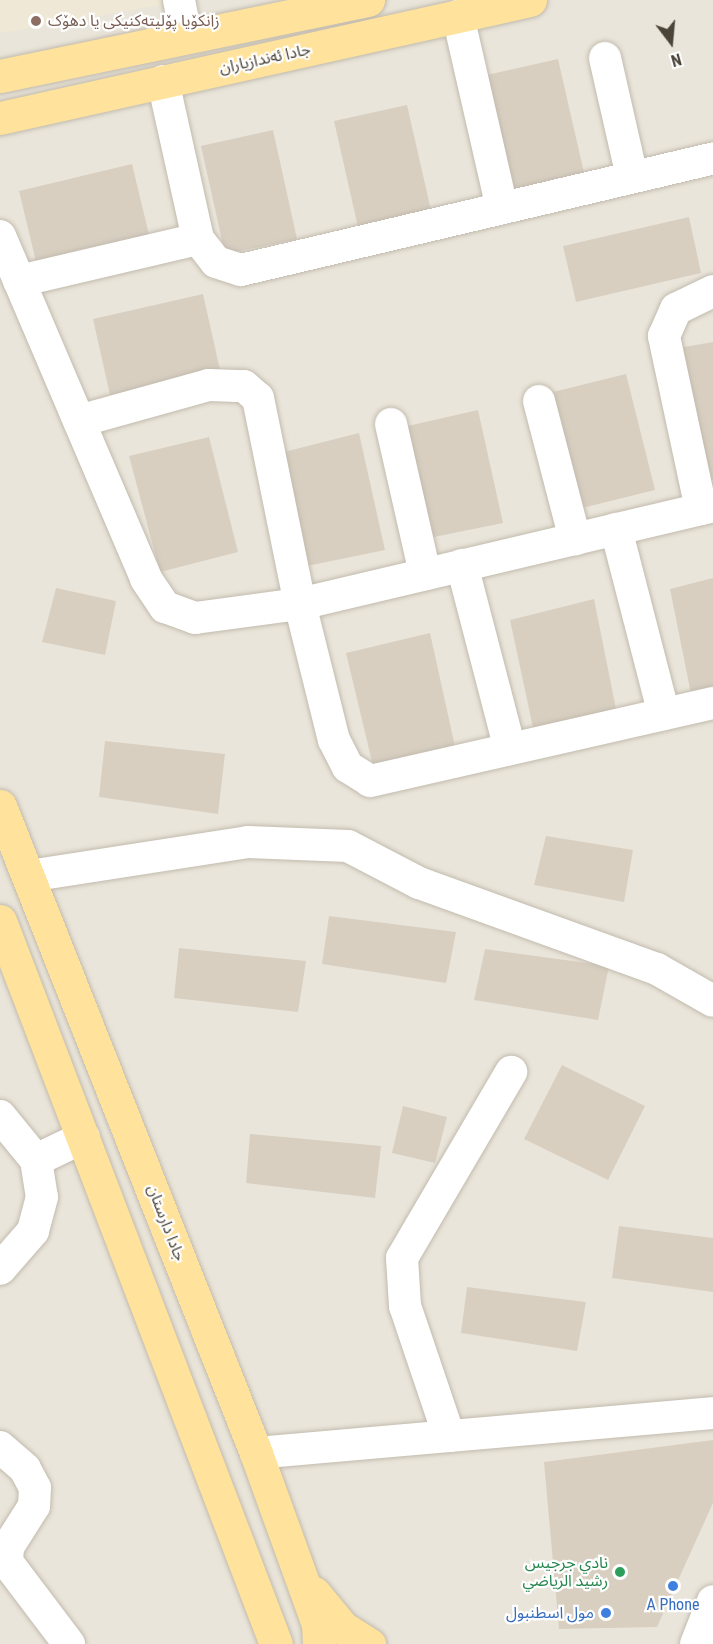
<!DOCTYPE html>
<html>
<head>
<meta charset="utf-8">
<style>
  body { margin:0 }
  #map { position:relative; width:713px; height:1644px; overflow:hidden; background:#f6f3ec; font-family:"Roboto Condensed","Noto Sans Arabic",sans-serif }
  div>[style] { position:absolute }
  .residential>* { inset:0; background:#eae5da }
  .education>* { inset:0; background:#efe8d6 }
  .building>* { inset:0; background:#d8cfc1 }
  .roads { filter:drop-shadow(0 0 2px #c2bbae) drop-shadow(0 0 2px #c2bbae) }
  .minor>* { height:32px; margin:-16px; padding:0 16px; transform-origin:16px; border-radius:16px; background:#fff }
  .major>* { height:33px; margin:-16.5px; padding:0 16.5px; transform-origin:16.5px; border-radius:16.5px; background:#ffe39c }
  .dots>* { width:16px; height:16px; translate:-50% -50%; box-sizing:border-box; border:3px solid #fff; border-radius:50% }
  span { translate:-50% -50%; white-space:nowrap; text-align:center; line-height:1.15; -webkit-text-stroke:4.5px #fff; paint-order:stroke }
  .education-label { font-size:16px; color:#785e54 }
  .left { translate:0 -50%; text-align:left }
  .street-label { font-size:16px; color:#4b4439 }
  .leisure-label { font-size:16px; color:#27864d }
  .right { translate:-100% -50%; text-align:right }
  .shop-label { font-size:16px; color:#366cbe }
  .north { position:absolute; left:641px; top:12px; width:60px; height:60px; -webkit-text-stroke:4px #fff; paint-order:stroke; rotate:164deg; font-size:16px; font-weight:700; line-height:24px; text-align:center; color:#4b4439 }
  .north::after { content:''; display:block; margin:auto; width:21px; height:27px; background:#4b4439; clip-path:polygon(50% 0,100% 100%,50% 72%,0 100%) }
</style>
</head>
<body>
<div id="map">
  <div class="residential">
    <i style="clip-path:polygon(0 0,713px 0,713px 1644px,0 1644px)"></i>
  </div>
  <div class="education">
    <i style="clip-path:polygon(0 0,190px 0,0 33px)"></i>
  </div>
  <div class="building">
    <i style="clip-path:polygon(558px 59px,585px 177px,504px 195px,478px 77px)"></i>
    <i style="clip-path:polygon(407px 105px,433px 219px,360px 236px,334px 121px)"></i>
    <i style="clip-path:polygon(273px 130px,297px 239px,225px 254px,201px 146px)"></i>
    <i style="clip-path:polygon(132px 164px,151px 243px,38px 270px,19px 191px)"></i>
    <i style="clip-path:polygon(689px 217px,701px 273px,576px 302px,563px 246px)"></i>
    <i style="clip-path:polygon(203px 294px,220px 370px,110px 395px,93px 319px)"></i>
    <i style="clip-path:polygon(713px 342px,713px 480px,702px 482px,678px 348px)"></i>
    <i style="clip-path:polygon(626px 374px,655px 490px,578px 509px,549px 393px)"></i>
    <i style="clip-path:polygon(478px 410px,503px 523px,429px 538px,399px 428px)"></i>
    <i style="clip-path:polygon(359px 433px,385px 550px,307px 566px,280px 453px)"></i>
    <i style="clip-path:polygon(209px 437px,238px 552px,160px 572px,129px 456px)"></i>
    <i style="clip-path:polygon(713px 578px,713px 695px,692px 699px,670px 589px)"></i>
    <i style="clip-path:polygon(56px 588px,116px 601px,105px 655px,42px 642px)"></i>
    <i style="clip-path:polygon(594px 599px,618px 719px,535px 737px,510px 620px)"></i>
    <i style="clip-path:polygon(430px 633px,456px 751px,374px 770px,346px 653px)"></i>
    <i style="clip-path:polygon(105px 741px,225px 754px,218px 814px,99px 797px)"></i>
    <i style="clip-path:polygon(546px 836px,633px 850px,624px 902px,534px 885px)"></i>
    <i style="clip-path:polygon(329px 916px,456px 932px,446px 983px,322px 964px)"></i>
    <i style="clip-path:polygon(179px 948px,306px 961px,298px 1012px,174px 998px)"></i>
    <i style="clip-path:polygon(485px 949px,609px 966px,598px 1020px,474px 1000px)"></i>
    <i style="clip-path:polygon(562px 1065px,645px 1106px,608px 1180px,524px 1139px)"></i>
    <i style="clip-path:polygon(403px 1106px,447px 1117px,435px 1163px,392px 1153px)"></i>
    <i style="clip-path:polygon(250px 1134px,381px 1146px,375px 1198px,246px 1183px)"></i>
    <i style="clip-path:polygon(619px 1226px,713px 1238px,713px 1292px,612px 1278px)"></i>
    <i style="clip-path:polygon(467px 1287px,586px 1302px,577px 1351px,461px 1333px)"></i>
    <i style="clip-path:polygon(713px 1440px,713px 1503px,657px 1627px,559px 1629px,544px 1462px)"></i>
  </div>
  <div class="roads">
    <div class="minor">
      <i style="left:179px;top:0;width:38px;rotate:79deg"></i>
      <i style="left:458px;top:16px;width:197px;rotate:77.1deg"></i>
      <i style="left:605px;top:58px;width:122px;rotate:77.2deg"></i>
      <i style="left:163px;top:81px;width:162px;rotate:77.5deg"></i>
      <i style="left:198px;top:239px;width:29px;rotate:52deg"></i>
      <i style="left:216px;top:262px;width:26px;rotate:18deg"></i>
      <i style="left:241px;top:270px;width:485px;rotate:-13.3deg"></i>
      <i style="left:0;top:236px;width:373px;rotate:66.9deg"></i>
      <i style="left:146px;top:579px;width:34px;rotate:56deg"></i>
      <i style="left:165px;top:607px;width:32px;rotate:20deg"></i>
      <i style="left:195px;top:618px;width:106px;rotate:-7.6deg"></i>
      <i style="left:300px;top:604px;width:424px;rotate:-13.3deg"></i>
      <i style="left:19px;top:281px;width:184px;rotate:-13.2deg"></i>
      <i style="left:539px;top:401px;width:143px;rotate:75.4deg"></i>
      <i style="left:79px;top:421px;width:135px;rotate:-15.5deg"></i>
      <i style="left:209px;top:385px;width:35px;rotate:2deg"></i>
      <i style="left:244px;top:386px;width:18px;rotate:41deg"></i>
      <i style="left:258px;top:398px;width:210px;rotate:78.5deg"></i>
      <i style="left:300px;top:604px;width:140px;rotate:76deg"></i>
      <i style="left:334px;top:740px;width:30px;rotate:63deg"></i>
      <i style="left:348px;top:767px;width:26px;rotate:32deg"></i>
      <i style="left:370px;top:781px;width:352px;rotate:-12.8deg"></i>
      <i style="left:391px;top:424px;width:154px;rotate:77.2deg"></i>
      <i style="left:701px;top:509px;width:177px;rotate:-102.1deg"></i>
      <i style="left:664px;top:336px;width:30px;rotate:-66deg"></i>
      <i style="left:676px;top:309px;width:41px;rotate:-25.9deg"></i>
      <i style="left:616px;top:529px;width:191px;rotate:75.5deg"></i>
      <i style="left:462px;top:565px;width:190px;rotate:75.4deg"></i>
      <i style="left:29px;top:876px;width:222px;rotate:-8.8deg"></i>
      <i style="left:248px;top:842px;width:100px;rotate:2.3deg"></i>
      <i style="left:348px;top:846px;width:80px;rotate:27.5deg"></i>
      <i style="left:419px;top:883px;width:253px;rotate:19.9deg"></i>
      <i style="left:657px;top:969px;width:64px;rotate:29.7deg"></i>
      <i style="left:0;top:1116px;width:57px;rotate:50.7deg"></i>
      <i style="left:36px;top:1160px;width:37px;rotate:81deg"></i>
      <i style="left:42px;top:1197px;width:35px;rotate:105deg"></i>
      <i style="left:33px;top:1231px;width:50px;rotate:131deg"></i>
      <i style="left:36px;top:1160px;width:53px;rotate:-25.6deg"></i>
      <i style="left:449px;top:1436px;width:137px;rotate:-108.7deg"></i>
      <i style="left:405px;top:1306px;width:48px;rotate:-93.6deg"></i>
      <i style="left:402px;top:1258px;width:216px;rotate:-59.6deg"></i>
      <i style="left:0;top:1447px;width:33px;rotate:41deg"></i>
      <i style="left:25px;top:1469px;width:21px;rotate:62deg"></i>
      <i style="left:35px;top:1488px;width:18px;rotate:93deg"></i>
      <i style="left:34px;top:1506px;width:49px;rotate:122.4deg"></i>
      <i style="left:8px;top:1547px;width:15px;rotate:94deg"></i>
      <i style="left:7px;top:1562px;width:103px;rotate:52.9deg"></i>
      <i style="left:256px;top:1453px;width:459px;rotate:-5deg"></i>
      <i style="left:696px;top:1644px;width:46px;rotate:-68.4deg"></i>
    </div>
    <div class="major">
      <i style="left:0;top:76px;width:376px;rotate:-11.7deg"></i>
      <i style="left:0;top:118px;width:543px;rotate:-12.55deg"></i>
      <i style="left:0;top:806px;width:696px;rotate:68.41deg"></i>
      <i style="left:256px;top:1453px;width:182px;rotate:70.1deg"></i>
      <i style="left:318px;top:1624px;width:20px;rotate:87deg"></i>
      <i style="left:0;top:921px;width:774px;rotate:69.11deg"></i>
      <i style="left:314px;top:1593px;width:45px;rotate:50.4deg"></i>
      <i style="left:343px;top:1628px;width:31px;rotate:32deg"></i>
    </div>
  </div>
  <div class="dots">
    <i style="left:36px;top:21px;background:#8d6e63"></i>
    <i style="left:620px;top:1572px;background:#2e9e5b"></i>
    <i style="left:673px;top:1586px;background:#3f7fe0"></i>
    <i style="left:606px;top:1613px;background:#3f7fe0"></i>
  </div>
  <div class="education-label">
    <span class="left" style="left:48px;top:21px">زانکۆیا پۆلیتەکنیکی یا دهۆک</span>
  </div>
  <div class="street-label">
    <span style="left:265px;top:59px;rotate:-12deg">جادا ئەندازیاران</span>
    <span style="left:166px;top:1223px;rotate:69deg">جادا دارستان</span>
  </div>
  <div class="leisure-label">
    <span class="right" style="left:608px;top:1572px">نادي جرجيس<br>رشيد الرياضي</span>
  </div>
  <div class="shop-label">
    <span style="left:673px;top:1605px">A Phone</span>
    <span class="right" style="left:594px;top:1613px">مول اسطنبول</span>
  </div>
  <div class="north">N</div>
</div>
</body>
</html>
